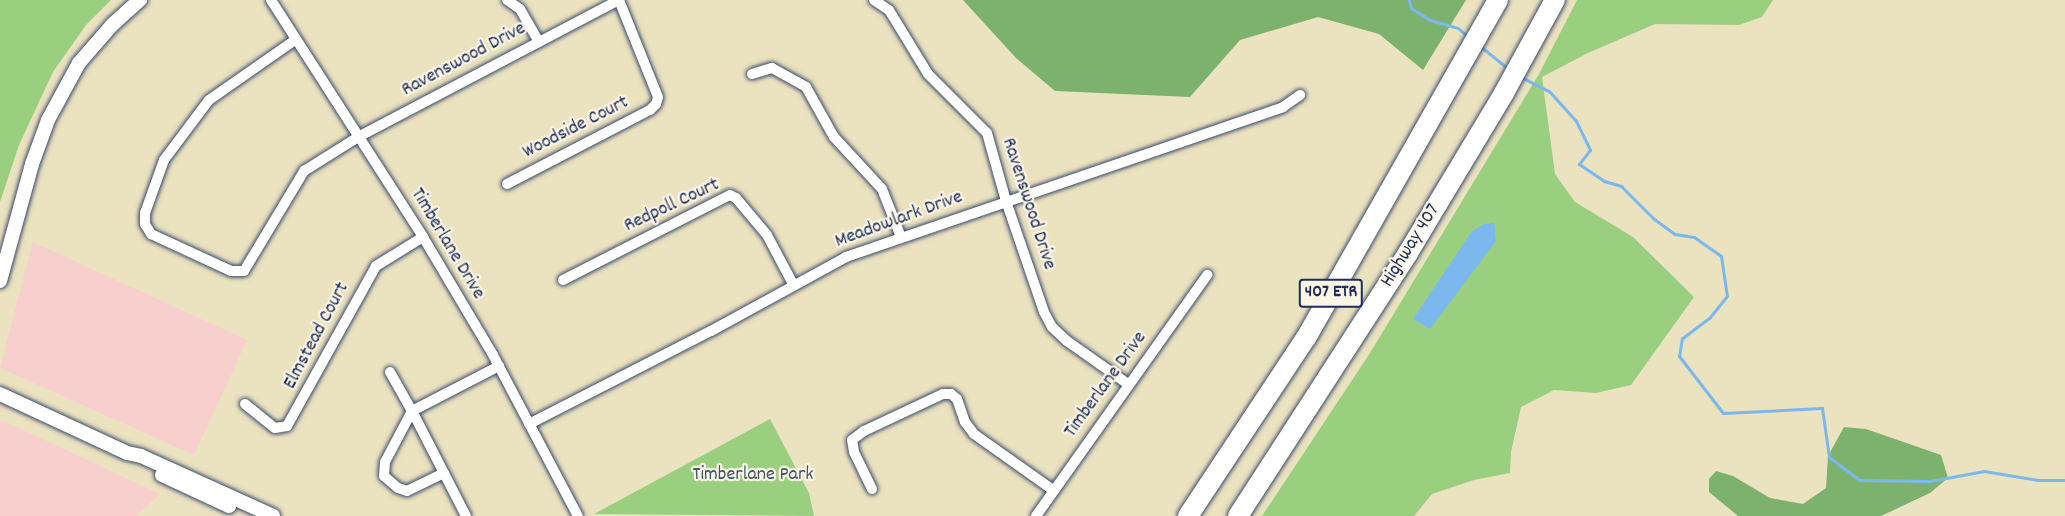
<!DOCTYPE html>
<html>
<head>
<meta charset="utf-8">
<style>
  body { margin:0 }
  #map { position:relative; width:2065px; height:516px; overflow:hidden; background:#ebe2bf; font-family:Dekko,sans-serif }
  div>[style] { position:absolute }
  .built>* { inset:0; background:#f7d0ce }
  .green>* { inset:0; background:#9bcf80 }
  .forest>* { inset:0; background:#7cb26e }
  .water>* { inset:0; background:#7bb8ee }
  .stream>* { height:3px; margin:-1.5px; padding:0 1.5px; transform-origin:1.5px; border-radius:1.5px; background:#7bb8ee }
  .roads { filter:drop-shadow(0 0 2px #3a4a6d) drop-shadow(0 0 2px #3a4a6d) }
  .minor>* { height:10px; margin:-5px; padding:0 5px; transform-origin:5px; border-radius:5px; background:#fff }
  .tertiary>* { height:14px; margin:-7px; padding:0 7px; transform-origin:7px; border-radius:7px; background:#fff }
  .motorway>* { height:20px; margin:-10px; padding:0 10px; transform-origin:10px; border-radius:10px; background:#fff }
  span { translate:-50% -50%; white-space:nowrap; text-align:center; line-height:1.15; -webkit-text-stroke:4.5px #fcf5e5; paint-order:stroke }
  .shield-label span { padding:2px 4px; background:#fcf5e5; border:2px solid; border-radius:4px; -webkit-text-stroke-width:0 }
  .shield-label { font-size:18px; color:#1b2f5e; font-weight:700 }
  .street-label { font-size:20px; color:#1b2f5e }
  .park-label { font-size:20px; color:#3b5766 }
</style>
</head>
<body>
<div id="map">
  <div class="built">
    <i style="clip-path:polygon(33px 242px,247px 340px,194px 455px,0 368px)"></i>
    <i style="clip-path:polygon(4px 421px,160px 494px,136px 516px,0 516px,0 422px)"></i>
  </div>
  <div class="green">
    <i style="clip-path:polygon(0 0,111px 0,86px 25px,53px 72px,19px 145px,0 202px)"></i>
    <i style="clip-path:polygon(1577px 0,1773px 0,1762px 17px,1739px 25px,1655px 24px,1588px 53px,1542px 77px,1555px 174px,1575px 202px,1633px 237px,1694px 297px,1631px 385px,1596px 393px,1554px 390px,1521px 407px,1511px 452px,1510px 473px,1474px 480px,1432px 494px,1414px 516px,1262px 516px,1370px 353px,1539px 74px)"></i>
    <i style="clip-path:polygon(770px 419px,809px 493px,814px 516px,594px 514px)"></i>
  </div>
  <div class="forest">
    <i style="clip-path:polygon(963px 0,1466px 0,1423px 70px,1379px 34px,1318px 17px,1240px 40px,1190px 97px,1055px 91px,1016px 58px)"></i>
    <i style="clip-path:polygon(1844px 427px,1866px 429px,1941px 455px,1948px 478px,1930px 493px,1881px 516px,1738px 516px,1709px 492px,1709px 479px,1716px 471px,1733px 476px,1770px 498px,1803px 504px,1826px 488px,1828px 456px)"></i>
  </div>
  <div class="water">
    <i style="clip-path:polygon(1494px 223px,1496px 241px,1430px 329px,1413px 319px,1472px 231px,1484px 224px)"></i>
  </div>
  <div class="stream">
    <i style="left:1409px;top:0;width:8px;rotate:76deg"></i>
    <i style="left:1411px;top:8px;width:22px;rotate:32deg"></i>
    <i style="left:1430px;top:20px;width:29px;rotate:16deg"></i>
    <i style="left:1458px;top:28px;width:13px;rotate:42deg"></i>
    <i style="left:1480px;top:46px;width:36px;rotate:39deg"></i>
    <i style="left:1521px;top:77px;width:31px;rotate:27deg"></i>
    <i style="left:1549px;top:91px;width:40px;rotate:48deg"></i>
    <i style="left:1576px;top:121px;width:32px;rotate:64deg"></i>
    <i style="left:1590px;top:150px;width:18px;rotate:128deg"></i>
    <i style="left:1579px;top:164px;width:30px;rotate:34deg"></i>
    <i style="left:1604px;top:181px;width:18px;rotate:16deg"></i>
    <i style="left:1621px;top:186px;width:47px;rotate:45deg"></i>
    <i style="left:1654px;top:219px;width:26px;rotate:36deg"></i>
    <i style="left:1675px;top:234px;width:19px;rotate:9deg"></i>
    <i style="left:1694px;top:237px;width:33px;rotate:35deg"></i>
    <i style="left:1721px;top:256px;width:40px;rotate:81.5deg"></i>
    <i style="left:1727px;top:296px;width:28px;rotate:129deg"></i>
    <i style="left:1709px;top:318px;width:34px;rotate:143deg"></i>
    <i style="left:1682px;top:338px;width:18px;rotate:99deg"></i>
    <i style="left:1679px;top:356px;width:72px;rotate:52.3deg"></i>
    <i style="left:1723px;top:413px;width:99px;rotate:-2.9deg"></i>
    <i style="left:1822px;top:408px;width:49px;rotate:81.9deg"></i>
    <i style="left:1829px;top:457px;width:39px;rotate:37deg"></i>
    <i style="left:1860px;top:480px;width:70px;rotate:0.8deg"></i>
    <i style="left:1930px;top:481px;width:55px;rotate:-10.5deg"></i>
    <i style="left:1984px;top:471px;width:55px;rotate:9.5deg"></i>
    <i style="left:2038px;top:480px;width:27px"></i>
  </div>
  <div class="roads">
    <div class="minor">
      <i style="left:271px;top:0;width:282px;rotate:57.3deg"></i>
      <i style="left:423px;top:237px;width:137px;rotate:59.3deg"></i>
      <i style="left:493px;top:355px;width:182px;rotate:62.2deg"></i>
      <i style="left:507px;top:0;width:16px;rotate:35deg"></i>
      <i style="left:520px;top:9px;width:38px;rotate:60deg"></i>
      <i style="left:874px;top:0;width:18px;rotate:34deg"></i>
      <i style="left:889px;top:10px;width:75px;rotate:58.6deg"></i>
      <i style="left:928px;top:74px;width:83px;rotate:45deg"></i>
      <i style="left:987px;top:133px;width:71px;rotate:74.4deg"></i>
      <i style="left:1006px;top:201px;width:117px;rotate:71.1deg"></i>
      <i style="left:1044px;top:312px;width:17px;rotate:62deg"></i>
      <i style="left:1052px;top:327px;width:21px;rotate:43deg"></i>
      <i style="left:1067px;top:341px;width:75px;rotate:35.2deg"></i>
      <i style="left:295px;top:40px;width:105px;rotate:145.1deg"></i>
      <i style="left:209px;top:100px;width:75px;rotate:126.9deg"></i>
      <i style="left:164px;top:160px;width:56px;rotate:109.7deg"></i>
      <i style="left:145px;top:213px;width:11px;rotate:90deg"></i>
      <i style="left:145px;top:224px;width:12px;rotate:59deg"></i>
      <i style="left:151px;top:234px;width:88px;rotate:24.8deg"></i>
      <i style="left:231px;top:271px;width:13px"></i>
      <i style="left:244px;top:271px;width:117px;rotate:-59deg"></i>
      <i style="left:304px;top:171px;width:64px;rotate:-32.2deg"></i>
      <i style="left:358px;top:137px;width:295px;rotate:-27.7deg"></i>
      <i style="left:752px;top:74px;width:21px;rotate:-17deg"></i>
      <i style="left:772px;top:68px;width:39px;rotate:29deg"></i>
      <i style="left:806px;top:87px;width:57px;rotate:60.8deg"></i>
      <i style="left:834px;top:137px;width:71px;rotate:47.3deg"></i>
      <i style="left:882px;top:189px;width:52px;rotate:68.4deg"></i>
      <i style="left:507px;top:184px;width:161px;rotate:-27.4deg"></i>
      <i style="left:650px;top:110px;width:8px;rotate:-45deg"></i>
      <i style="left:656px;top:104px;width:7px;rotate:-74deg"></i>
      <i style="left:658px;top:97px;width:105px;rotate:-111.9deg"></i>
      <i style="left:563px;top:280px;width:187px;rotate:-27deg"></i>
      <i style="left:730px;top:195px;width:7px;rotate:27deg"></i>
      <i style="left:736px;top:198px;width:48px;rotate:50deg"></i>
      <i style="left:767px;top:235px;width:55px;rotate:62deg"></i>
      <i style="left:390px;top:372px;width:45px;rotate:60.6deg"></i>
      <i style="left:412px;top:411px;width:58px;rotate:117.9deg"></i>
      <i style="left:385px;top:462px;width:14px;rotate:94deg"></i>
      <i style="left:384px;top:476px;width:18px;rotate:41deg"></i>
      <i style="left:398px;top:488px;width:9px;rotate:18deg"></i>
      <i style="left:407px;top:491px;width:41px;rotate:-25.9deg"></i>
      <i style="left:245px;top:404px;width:38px;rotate:39deg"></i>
      <i style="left:275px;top:428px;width:12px;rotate:-9deg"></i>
      <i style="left:287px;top:426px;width:183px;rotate:-60.9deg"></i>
      <i style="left:376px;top:266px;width:55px;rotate:-31.7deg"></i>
      <i style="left:529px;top:424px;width:204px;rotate:-27.1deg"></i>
      <i style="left:711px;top:331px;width:154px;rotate:-28.7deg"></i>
      <i style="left:846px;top:257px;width:462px;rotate:-18.9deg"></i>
      <i style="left:1283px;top:107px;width:21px;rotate:-35deg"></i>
      <i style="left:872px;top:489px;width:41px;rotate:-115.9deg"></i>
      <i style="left:854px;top:452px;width:12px;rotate:-99deg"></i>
      <i style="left:852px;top:440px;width:15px;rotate:-37deg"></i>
      <i style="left:864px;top:431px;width:87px;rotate:-25.1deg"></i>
      <i style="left:943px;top:394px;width:8px"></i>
      <i style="left:951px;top:394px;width:8px;rotate:40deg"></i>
      <i style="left:957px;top:399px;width:24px;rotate:71deg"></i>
      <i style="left:965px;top:422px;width:15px;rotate:53deg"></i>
      <i style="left:974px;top:434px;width:97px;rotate:35.3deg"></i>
      <i style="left:466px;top:516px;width:118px;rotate:-117.2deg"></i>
      <i style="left:412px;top:411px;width:98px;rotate:-27.3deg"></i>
      <i style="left:1036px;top:516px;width:296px;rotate:-54.6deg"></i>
    </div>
    <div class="tertiary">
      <i style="left:0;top:281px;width:121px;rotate:-74.7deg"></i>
      <i style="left:32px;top:164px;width:47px;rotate:-70deg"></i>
      <i style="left:48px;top:120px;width:65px;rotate:-61.5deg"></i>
      <i style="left:79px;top:63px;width:50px;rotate:-49deg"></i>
      <i style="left:112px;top:25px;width:38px;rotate:-42deg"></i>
      <i style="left:0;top:394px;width:140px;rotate:24.9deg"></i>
      <i style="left:127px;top:453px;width:14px;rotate:12deg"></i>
      <i style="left:141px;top:456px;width:145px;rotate:24.4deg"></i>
      <i style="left:162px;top:475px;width:74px;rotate:24.8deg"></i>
    </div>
    <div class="motorway">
      <i style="left:1188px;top:516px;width:214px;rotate:-56.5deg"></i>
      <i style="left:1306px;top:338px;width:389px;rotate:-60.4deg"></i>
      <i style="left:1238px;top:516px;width:313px;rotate:-57.1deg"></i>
      <i style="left:1408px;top:253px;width:187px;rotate:-59deg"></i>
      <i style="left:1504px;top:93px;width:106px;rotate:-61.3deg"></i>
    </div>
  </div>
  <div class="shield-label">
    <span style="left:1331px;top:293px">407 ETR</span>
  </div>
  <div class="street-label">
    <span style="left:464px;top:60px;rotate:-28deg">Ravenswood Drive</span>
    <span style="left:576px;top:128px;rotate:-27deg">Woodside Court</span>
    <span style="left:1028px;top:204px;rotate:72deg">Ravenswood Drive</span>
    <span style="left:672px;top:206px;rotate:-25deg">Redpoll Court</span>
    <span style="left:899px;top:220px;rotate:-20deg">Meadowlark Drive</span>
    <span style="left:447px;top:244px;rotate:59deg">Timberlane Drive</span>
    <span style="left:1411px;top:246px;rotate:-58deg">Highway 407</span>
    <span style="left:317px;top:336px;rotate:-62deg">Elmstead Court</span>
    <span style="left:1106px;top:385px;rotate:-54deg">Timberlane Drive</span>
  </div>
  <div class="park-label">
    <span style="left:753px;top:475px">Timberlane Park</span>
  </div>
</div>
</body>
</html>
